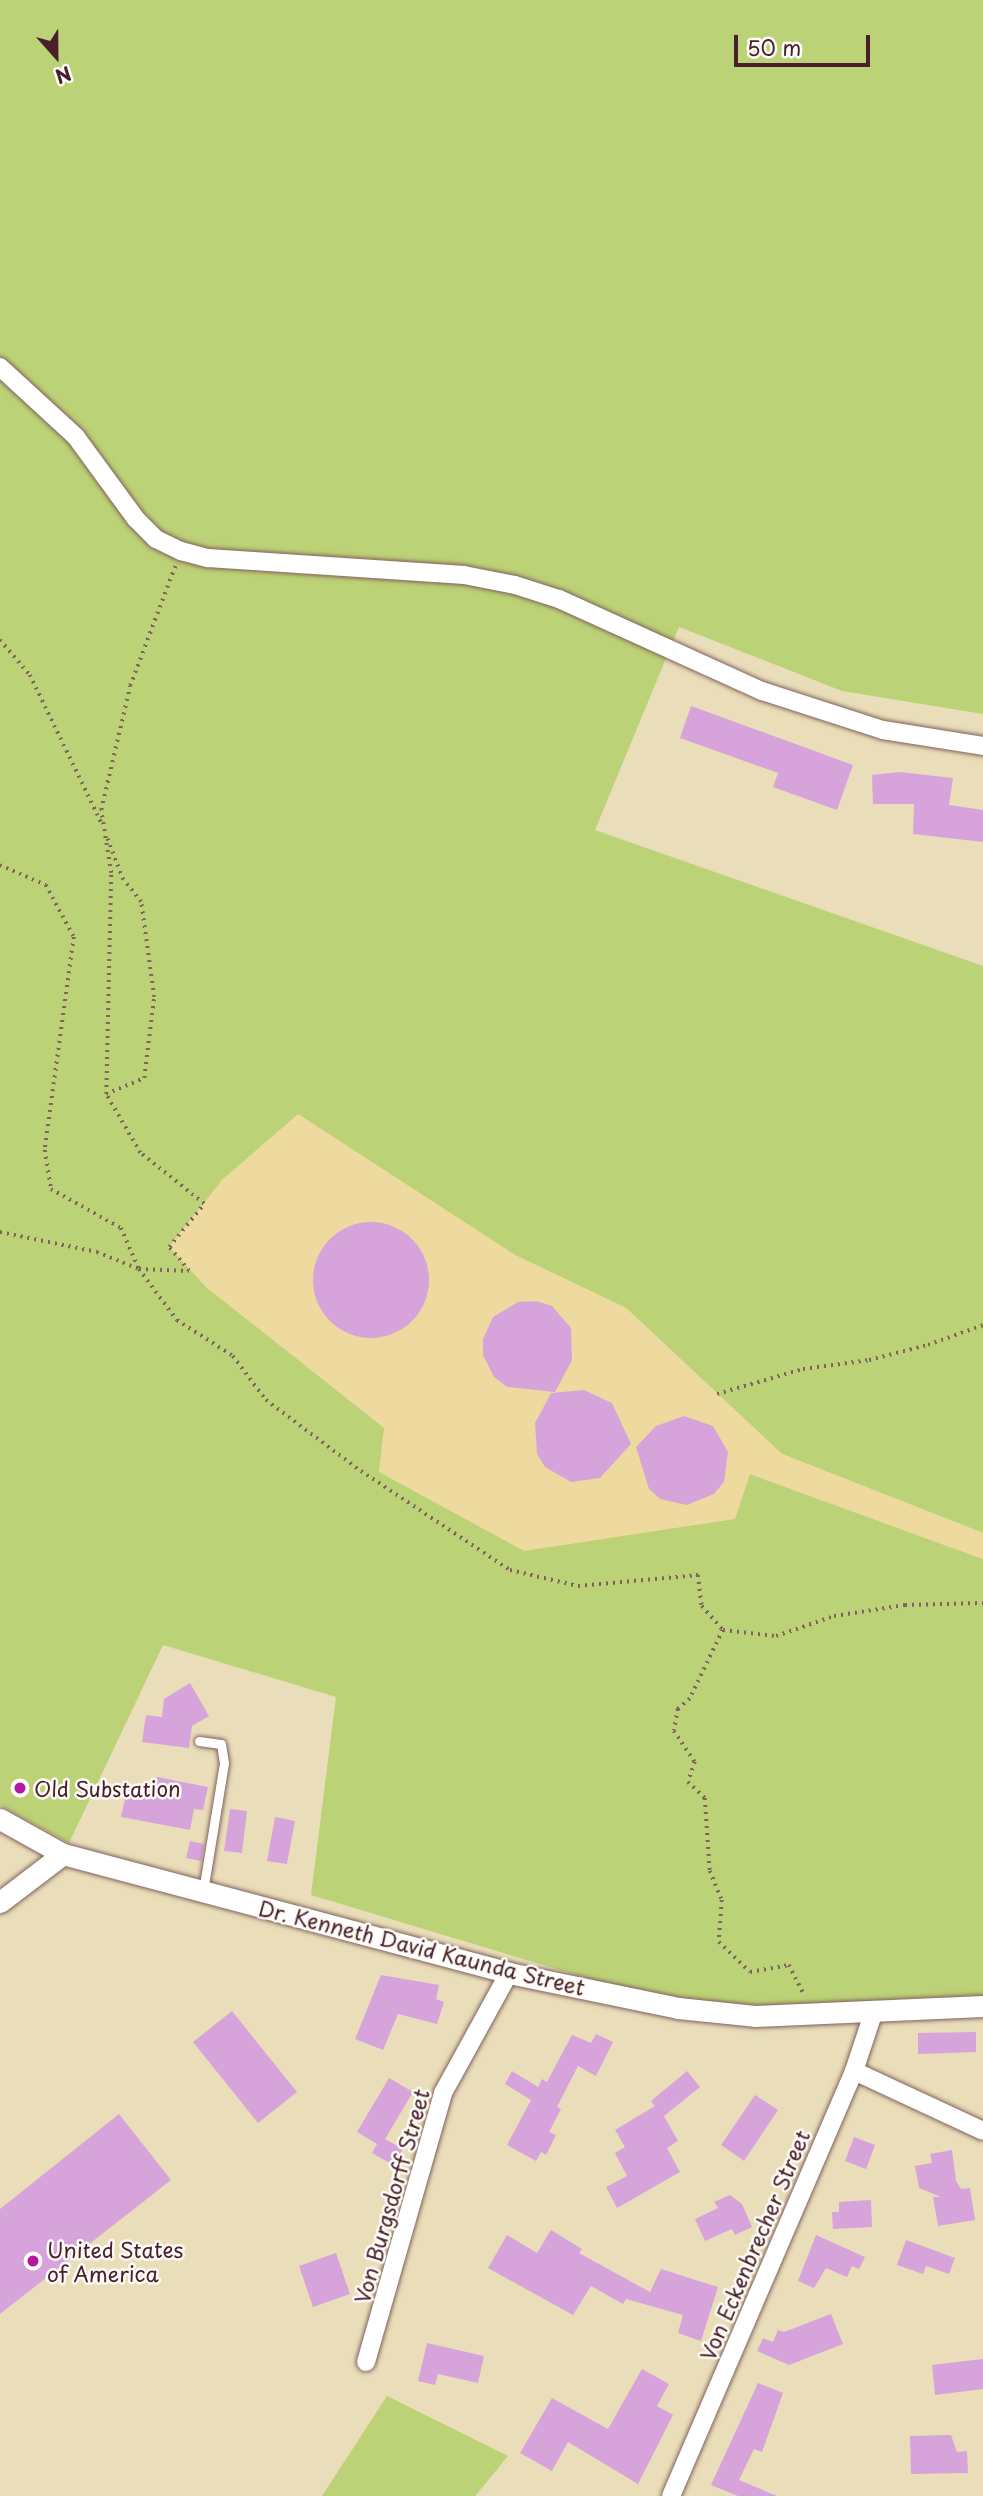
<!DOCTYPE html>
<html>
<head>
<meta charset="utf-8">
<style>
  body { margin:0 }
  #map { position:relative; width:983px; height:2496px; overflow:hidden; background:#e9deb9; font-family:"Playpen Sans",sans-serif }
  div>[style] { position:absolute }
  .green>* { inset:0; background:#bcd276 }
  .sand>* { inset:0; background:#eeda9e }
  .building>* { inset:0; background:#d6a4db }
  .round { border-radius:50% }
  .path>* { height:3.5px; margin-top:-1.75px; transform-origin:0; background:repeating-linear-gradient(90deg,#82625d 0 2px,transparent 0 7px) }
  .roads { filter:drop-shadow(0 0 2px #82625d) drop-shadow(0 0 2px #82625d) }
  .service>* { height:9px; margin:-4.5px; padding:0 4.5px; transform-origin:4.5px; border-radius:4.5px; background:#fff }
  .minor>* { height:18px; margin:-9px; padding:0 9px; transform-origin:9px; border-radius:9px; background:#fff }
  .tertiary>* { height:21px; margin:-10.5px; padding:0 10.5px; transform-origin:10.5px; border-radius:10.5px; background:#fff }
  .dots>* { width:19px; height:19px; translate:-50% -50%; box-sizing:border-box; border:4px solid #fdfcf7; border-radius:50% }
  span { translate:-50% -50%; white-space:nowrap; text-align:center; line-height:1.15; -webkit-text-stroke:5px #fdfcf7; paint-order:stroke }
  .poi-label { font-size:21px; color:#4a1f2b }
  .left { translate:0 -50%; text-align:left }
  .street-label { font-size:21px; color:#4a1f2b }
  .north { position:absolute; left:21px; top:21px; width:70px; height:70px; -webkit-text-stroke:5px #fdfcf7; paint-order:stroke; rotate:159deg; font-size:19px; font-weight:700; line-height:28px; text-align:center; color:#4a1f2b }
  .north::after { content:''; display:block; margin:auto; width:24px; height:32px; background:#4a1f2b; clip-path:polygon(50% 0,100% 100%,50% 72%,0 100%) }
  .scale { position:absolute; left:734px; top:35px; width:136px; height:32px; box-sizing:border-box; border:4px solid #4a1f2b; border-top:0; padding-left:9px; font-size:21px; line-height:24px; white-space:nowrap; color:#4a1f2b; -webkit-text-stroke:5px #fdfcf7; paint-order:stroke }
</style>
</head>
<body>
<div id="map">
  <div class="green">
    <i style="clip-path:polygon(0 0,983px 0,983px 714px,842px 691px,679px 627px,595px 830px,983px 966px,983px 1533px,782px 1454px,626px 1308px,517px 1256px,223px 1179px,204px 1204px,205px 1286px,385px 1428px,750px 1474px,983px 1559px,983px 2006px,755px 2016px,646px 1996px,311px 1895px,336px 1697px,163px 1645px,69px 1843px,0 1805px)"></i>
    <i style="clip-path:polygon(387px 2396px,508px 2456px,475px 2496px,322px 2496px)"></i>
  </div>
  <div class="sand">
    <i style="clip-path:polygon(298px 1114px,517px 1256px,626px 1308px,782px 1454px,983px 1533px,983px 1559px,750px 1474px,735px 1519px,524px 1551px,379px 1472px,384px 1428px,205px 1286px,169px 1247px,223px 1179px)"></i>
  </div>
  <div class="building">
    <i style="clip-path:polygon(691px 706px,853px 765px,837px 810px,773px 787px,778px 773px,680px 738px)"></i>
    <i style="clip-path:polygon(900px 772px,953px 778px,949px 805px,983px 810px,983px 842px,913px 834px,914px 804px,873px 804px,872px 775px)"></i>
    <i class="round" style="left:313px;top:1222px;width:116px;height:116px"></i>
    <i style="clip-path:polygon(536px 1301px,552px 1306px,571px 1328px,572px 1360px,555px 1392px,507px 1387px,494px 1377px,483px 1355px,483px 1339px,493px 1317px,518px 1302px)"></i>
    <i style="clip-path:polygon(584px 1390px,612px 1403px,631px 1444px,600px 1478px,571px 1482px,545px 1467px,537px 1454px,535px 1423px,551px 1393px)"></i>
    <i style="clip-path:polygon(684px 1416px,713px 1426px,728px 1452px,724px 1482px,714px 1494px,687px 1505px,660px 1499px,649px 1489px,636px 1447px,656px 1426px)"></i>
    <i style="clip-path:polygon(190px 1683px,209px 1716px,192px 1726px,189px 1748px,142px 1742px,146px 1715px,162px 1717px,164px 1699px)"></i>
    <i style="clip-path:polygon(157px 1777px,208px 1787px,203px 1810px,194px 1809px,190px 1830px,121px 1817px,128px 1785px,155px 1790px)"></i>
    <i style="clip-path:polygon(230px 1809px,247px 1811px,242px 1853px,224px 1851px)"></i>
    <i style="clip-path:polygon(275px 1817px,295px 1821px,287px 1864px,267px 1861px)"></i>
    <i style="clip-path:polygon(190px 1841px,204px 1844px,201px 1861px,186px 1858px)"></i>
    <i style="clip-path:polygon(381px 1975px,439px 1985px,436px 1999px,444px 2002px,437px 2024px,398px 2014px,383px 2050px,355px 2039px)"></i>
    <i style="clip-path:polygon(232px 2011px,297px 2092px,258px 2123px,193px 2042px)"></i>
    <i style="clip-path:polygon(976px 2032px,976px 2052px,918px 2054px,918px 2033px)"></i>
    <i style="clip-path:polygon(596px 2034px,613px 2042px,596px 2076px,578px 2066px,557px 2107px,561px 2109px,549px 2132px,556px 2135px,546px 2155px,541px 2152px,536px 2161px,507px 2145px,531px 2100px,505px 2084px,512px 2071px,538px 2087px,542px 2079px,547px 2082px,572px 2035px,591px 2043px)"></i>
    <i style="clip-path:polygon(687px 2071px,700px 2087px,664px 2116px,678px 2141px,667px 2148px,680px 2172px,617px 2208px,606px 2187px,627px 2176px,615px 2153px,625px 2147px,615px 2130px,655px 2106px,651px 2101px)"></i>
    <i style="clip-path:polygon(389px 2078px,413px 2092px,385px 2139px,403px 2149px,393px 2165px,372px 2153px,377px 2144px,357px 2132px)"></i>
    <i style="clip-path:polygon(755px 2095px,778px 2110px,744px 2161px,721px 2145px)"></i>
    <i style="clip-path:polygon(119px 2114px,171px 2180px,0 2314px,0 2209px)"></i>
    <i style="clip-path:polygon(854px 2137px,875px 2145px,866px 2169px,845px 2161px)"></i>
    <i style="clip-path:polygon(952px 2150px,956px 2181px,961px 2189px,970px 2188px,975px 2220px,938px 2226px,933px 2197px,941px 2197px,919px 2188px,915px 2166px,932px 2163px,930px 2154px)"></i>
    <i style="clip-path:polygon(730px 2195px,742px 2204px,752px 2227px,735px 2235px,732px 2229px,705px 2241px,695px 2219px,718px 2208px,714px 2202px)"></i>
    <i style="clip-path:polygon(871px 2200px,872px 2227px,833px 2229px,832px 2212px,839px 2212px,839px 2202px)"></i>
    <i style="clip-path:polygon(551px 2230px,582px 2249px,579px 2253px,650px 2292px,661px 2269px,718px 2287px,701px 2341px,678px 2333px,683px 2315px,626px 2299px,623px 2304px,591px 2286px,573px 2315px,488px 2268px,507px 2235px,537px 2253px)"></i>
    <i style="clip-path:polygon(816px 2235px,865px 2257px,859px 2269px,852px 2266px,847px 2277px,826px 2268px,814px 2288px,798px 2281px)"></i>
    <i style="clip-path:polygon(906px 2240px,955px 2258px,949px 2274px,926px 2266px,923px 2274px,897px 2265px)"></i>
    <i style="clip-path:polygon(336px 2253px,350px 2294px,313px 2307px,299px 2266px)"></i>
    <i style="clip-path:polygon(831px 2314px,843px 2344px,789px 2365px,757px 2351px,763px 2338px,773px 2342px,778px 2330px,784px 2332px)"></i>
    <i style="clip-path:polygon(427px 2343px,484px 2356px,478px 2383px,438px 2374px,435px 2385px,418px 2381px)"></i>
    <i style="clip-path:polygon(983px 2359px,983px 2389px,935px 2395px,932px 2365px)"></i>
    <i style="clip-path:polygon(642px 2369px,669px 2384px,657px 2406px,673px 2415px,638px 2484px,568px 2442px,552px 2471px,520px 2453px,552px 2398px,608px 2429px)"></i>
    <i style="clip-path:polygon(758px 2383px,783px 2393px,762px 2452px,754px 2449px,739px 2480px,777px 2496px,738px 2496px,711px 2485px)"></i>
    <i style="clip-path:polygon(951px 2435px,957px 2452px,967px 2451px,968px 2473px,911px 2474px,910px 2436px)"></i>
  </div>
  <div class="path">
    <i style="left:0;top:640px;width:46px;rotate:49.4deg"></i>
    <i style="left:30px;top:675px;width:165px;rotate:64.2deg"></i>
    <i style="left:0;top:865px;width:50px;rotate:23.5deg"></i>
    <i style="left:46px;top:885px;width:59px;rotate:61.7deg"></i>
    <i style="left:74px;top:937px;width:215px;rotate:97.8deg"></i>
    <i style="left:45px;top:1150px;width:39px;rotate:81deg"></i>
    <i style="left:51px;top:1189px;width:80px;rotate:29.1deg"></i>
    <i style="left:121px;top:1228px;width:45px;rotate:66.3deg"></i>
    <i style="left:139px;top:1269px;width:50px;rotate:2.3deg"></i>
    <i style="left:189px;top:1271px;width:31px;rotate:-130deg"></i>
    <i style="left:169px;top:1247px;width:55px;rotate:-50.9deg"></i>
    <i style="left:204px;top:1204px;width:82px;rotate:-141.4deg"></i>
    <i style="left:140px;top:1153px;width:68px;rotate:-120deg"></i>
    <i style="left:106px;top:1094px;width:221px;rotate:-88.7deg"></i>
    <i style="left:111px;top:873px;width:64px;rotate:-99deg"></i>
    <i style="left:101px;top:810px;width:127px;rotate:-76.8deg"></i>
    <i style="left:130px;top:686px;width:128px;rotate:-69.4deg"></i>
    <i style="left:106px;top:1094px;width:41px;rotate:-22.8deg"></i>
    <i style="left:144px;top:1078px;width:82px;rotate:-83deg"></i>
    <i style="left:154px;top:997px;width:96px;rotate:-97.8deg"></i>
    <i style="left:141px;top:902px;width:28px;rotate:-129deg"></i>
    <i style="left:123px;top:880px;width:45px;rotate:-110.9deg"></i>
    <i style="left:0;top:1232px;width:99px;rotate:11.7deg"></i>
    <i style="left:97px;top:1252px;width:45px;rotate:22deg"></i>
    <i style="left:139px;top:1269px;width:64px;rotate:53.3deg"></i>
    <i style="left:177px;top:1320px;width:67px;rotate:32.7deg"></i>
    <i style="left:233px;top:1356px;width:55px;rotate:53.1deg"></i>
    <i style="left:266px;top:1400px;width:119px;rotate:36.8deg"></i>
    <i style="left:361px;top:1471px;width:179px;rotate:33.6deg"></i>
    <i style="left:510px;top:1570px;width:70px;rotate:13.2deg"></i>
    <i style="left:578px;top:1586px;width:121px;rotate:-5.2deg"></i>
    <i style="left:698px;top:1575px;width:31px;rotate:83deg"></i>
    <i style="left:702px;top:1606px;width:32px;rotate:49deg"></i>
    <i style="left:723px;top:1630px;width:76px;rotate:115.6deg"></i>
    <i style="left:690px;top:1699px;width:16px;rotate:140deg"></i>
    <i style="left:678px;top:1709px;width:22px;rotate:100deg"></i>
    <i style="left:674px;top:1731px;width:37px;rotate:56deg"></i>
    <i style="left:695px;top:1762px;width:21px;rotate:109deg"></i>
    <i style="left:688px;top:1782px;width:23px;rotate:43deg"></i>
    <i style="left:705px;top:1798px;width:73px;rotate:86.1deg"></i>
    <i style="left:710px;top:1871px;width:31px;rotate:68deg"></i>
    <i style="left:722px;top:1900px;width:42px;rotate:94.1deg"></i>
    <i style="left:719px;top:1942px;width:43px;rotate:44.1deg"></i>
    <i style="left:750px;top:1972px;width:40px;rotate:-10deg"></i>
    <i style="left:789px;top:1965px;width:33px;rotate:63deg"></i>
    <i style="left:717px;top:1394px;width:90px;rotate:-16.2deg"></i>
    <i style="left:803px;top:1369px;width:67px;rotate:-7.8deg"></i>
    <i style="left:869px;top:1360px;width:61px;rotate:-14.3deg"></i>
    <i style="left:928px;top:1345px;width:59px;rotate:-20deg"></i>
    <i style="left:723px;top:1630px;width:53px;rotate:6.5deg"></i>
    <i style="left:776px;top:1636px;width:61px;rotate:-19deg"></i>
    <i style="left:834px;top:1616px;width:72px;rotate:-8.8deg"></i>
    <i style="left:905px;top:1605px;width:78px;rotate:-1.5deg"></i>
  </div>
  <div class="roads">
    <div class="service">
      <i style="left:199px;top:1741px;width:22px;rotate:8deg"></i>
      <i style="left:221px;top:1744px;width:19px;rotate:81deg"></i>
      <i style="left:224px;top:1763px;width:130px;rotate:99.3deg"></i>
    </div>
    <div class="minor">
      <i style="left:0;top:367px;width:103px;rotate:42.6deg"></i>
      <i style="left:76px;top:437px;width:102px;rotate:53.8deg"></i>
      <i style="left:136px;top:519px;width:28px;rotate:45deg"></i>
      <i style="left:156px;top:539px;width:28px;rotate:26deg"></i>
      <i style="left:181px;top:551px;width:28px;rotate:15deg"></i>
      <i style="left:208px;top:558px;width:257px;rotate:3.8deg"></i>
      <i style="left:464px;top:575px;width:52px;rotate:11.1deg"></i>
      <i style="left:515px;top:585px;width:46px;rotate:17.7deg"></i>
      <i style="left:559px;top:599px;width:223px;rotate:24.4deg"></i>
      <i style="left:762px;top:691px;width:127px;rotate:17.9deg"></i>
      <i style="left:883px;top:730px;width:101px;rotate:9.1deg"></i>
      <i style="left:854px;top:2071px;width:142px;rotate:24.9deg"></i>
      <i style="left:366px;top:2362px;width:280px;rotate:-74deg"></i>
      <i style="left:443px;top:2093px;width:137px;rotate:-61.2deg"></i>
      <i style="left:671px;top:2496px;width:463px;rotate:-66.7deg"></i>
      <i style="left:854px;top:2071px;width:63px;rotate:-71.6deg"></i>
    </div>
    <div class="tertiary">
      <i style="left:0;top:1819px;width:72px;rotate:29.1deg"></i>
      <i style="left:63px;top:1854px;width:462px;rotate:14.9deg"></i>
      <i style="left:509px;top:1973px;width:173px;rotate:11.7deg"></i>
      <i style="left:678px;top:2008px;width:77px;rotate:5.9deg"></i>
      <i style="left:755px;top:2016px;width:228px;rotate:-2.5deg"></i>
      <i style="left:0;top:1902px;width:79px;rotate:-37.3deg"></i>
    </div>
  </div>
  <div class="dots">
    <i style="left:20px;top:1788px;background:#b5179e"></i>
    <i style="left:33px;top:2261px;background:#b5179e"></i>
  </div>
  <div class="poi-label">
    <span class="left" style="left:34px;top:1788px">Old Substation</span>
    <span class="left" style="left:47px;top:2261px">United States<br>of America</span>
  </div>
  <div class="street-label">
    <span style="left:422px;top:1947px;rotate:14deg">Dr. Kenneth David Kaunda Street</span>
    <span style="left:391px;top:2196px;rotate:-74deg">Von Burgsdorff Street</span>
    <span style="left:754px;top:2245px;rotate:-67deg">Von Eckenbrecher Street</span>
  </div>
  <div class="north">N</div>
  <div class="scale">50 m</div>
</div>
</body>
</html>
